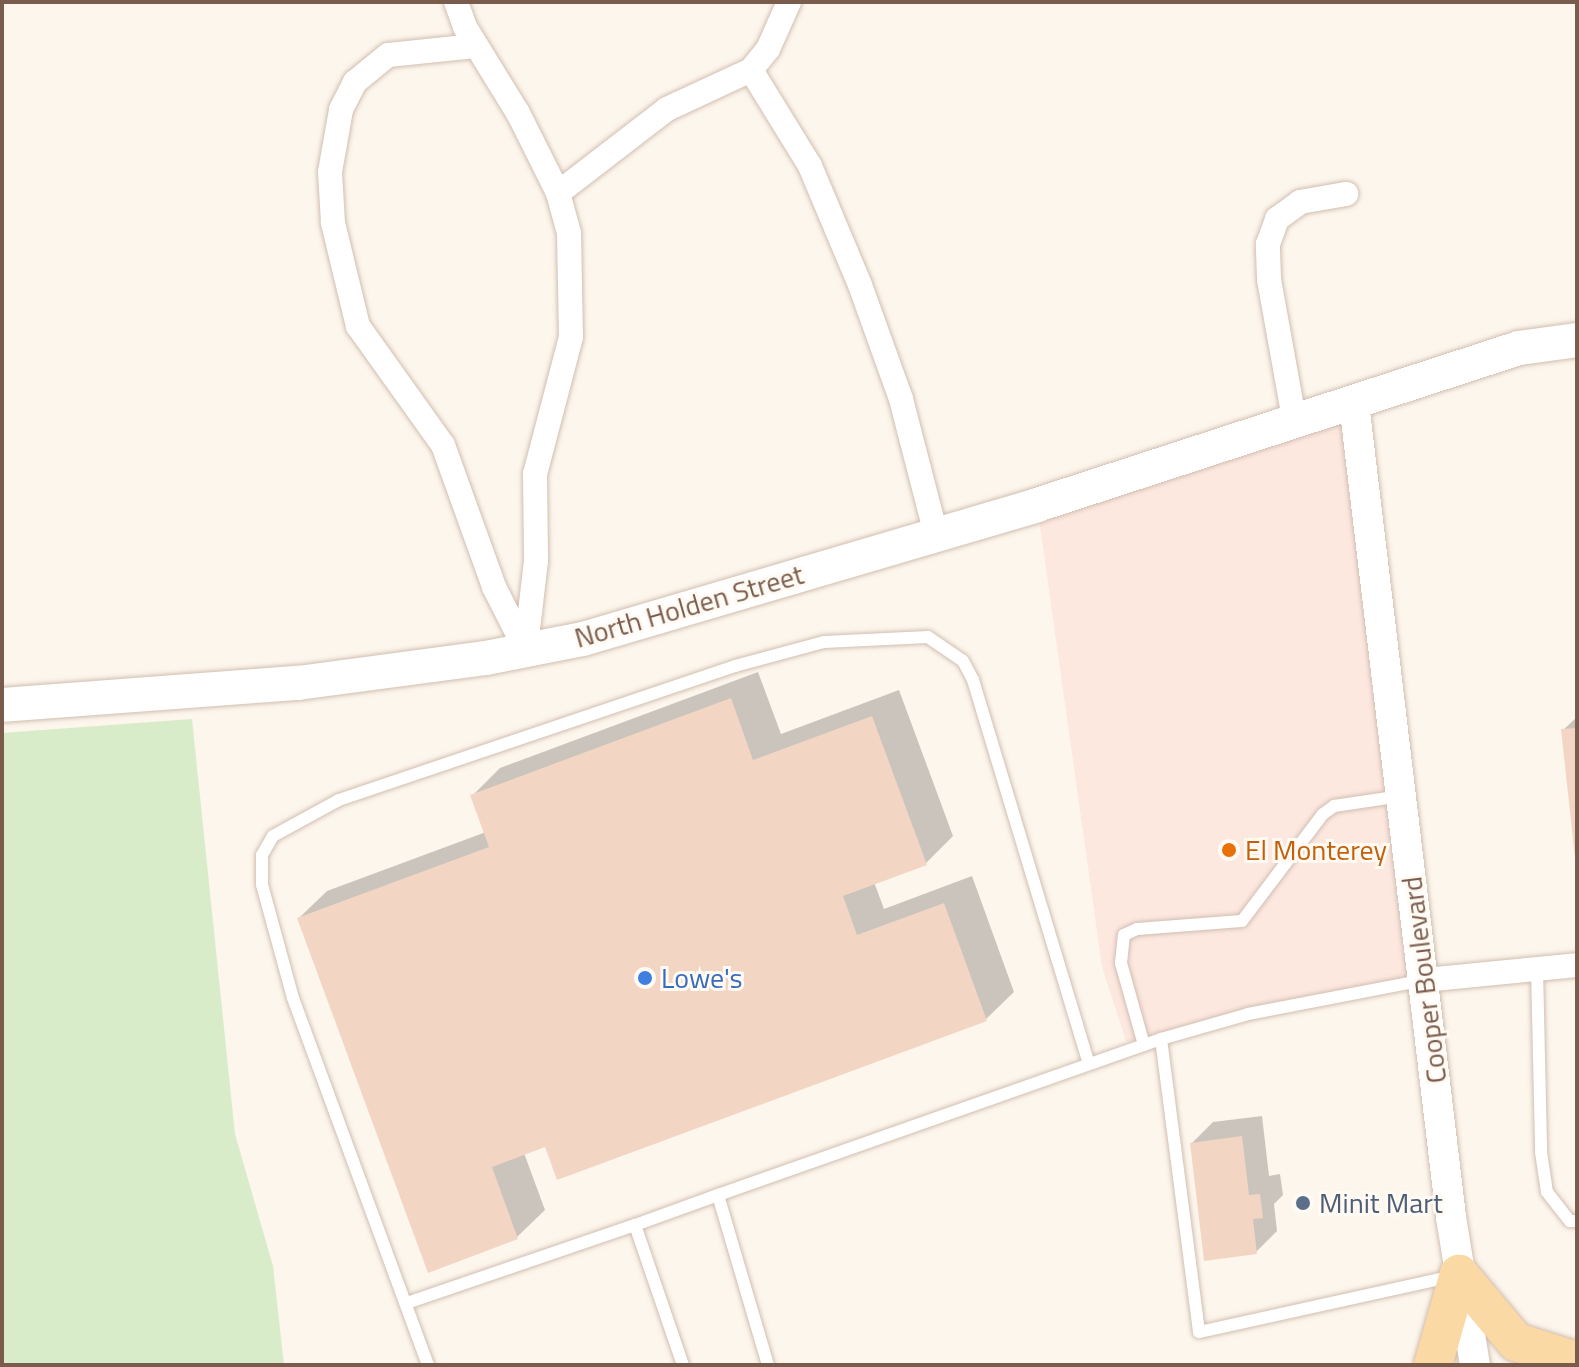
<!DOCTYPE html>
<html>
<head>
<meta charset="utf-8">
<style>
  body { margin:0 }
  #map { position:relative; width:1579px; height:1367px; overflow:hidden; background:#fdf6ec; font-family:"Titillium Web",sans-serif }
  div>[style] { position:absolute }
  .commercial>* { inset:0; background:#fde8e0 }
  .green>* { inset:0; background:#d8ecc9 }
  .shadow>* { inset:0; background:#0003 }
  .building>* { inset:0; background:#f3d5c3 }
  .roads { filter:drop-shadow(0 0 2px #d1beb0) drop-shadow(0 0 2px #d1beb0) }
  .service>* { height:12px; margin:-6px; padding:0 6px; transform-origin:6px; border-radius:6px; background:#fff }
  .minor>* { height:24px; margin:-12px; padding:0 12px; transform-origin:12px; border-radius:12px; background:#fff }
  .tertiary>* { height:30px; margin:-15px; padding:0 15px; transform-origin:15px; border-radius:15px; background:#fff }
  .secondary>* { height:34px; margin:-17px; padding:0 17px; transform-origin:17px; border-radius:17px; background:#fff }
  .primary>* { height:38px; margin:-19px; padding:0 19px; transform-origin:19px; border-radius:19px; background:#fbd9a5 }
  .dots>* { width:22px; height:22px; translate:-50% -50%; box-sizing:border-box; border:4px solid #fffaf3; border-radius:50% }
  span { translate:-50% -50%; white-space:nowrap; text-align:center; line-height:1.15; -webkit-text-stroke:6px #fffaf3; paint-order:stroke }
  .street-label { font-size:28px; color:#7a5c4d }
  .food-label { font-size:28px; color:#c56008 }
  .left { translate:0 -50%; text-align:left }
  .shop-label { font-size:28px; color:#366cbe }
  .service-label { font-size:28px; color:#4e5e75 }
  .frame { position:absolute; inset:0; border:4px solid #7a5c4d; pointer-events:none }
</style>
</head>
<body>
<div id="map">
  <div class="commercial">
    <i style="clip-path:polygon(1354px 403px,1425px 980px,1161px 1039px,1126px 1041px,1102px 967px,1037px 505px)"></i>
  </div>
  <div class="green">
    <i style="clip-path:polygon(192px 719px,235px 1134px,273px 1266px,284px 1365px,2px 1365px,2px 733px)"></i>
  </div>
  <div class="shadow">
    <i style="clip-path:polygon(758px 672px,781px 734px,899px 690px,953px 836px,926px 863px,874px 882px,884px 909px,972px 876px,1014px 992px,986px 1019px,558px 1178px,546px 1145px,524px 1153px,545px 1210px,517px 1237px,299px 918px,327px 891px,486px 832px,472px 796px,500px 768px)"></i>
    <i style="clip-path:polygon(1577px 717px,1577px 858px,1563px 730px)"></i>
    <i style="clip-path:polygon(1262px 1116px,1269px 1176px,1280px 1174px,1283px 1195px,1274px 1204px,1277px 1231px,1256px 1252px,1192px 1143px,1213px 1122px)"></i>
  </div>
  <div class="building">
    <i style="clip-path:polygon(731px 698px,753px 760px,872px 716px,927px 865px,843px 896px,857px 935px,944px 903px,987px 1021px,557px 1180px,545px 1147px,492px 1167px,518px 1239px,428px 1273px,297px 918px,489px 847px,470px 795px)"></i>
    <i style="clip-path:polygon(1577px 728px,1577px 858px,1575px 858px,1561px 729px)"></i>
    <i style="clip-path:polygon(1242px 1136px,1249px 1195px,1260px 1194px,1263px 1218px,1253px 1219px,1257px 1254px,1204px 1261px,1190px 1143px)"></i>
  </div>
  <div class="roads">
    <div class="service">
      <i style="left:1537px;top:969px;width:183px;rotate:88.7deg"></i>
      <i style="left:1541px;top:1152px;width:40px;rotate:81.5deg"></i>
      <i style="left:1547px;top:1192px;width:37px;rotate:52deg"></i>
      <i style="left:1570px;top:1221px;width:7px"></i>
      <i style="left:1161px;top:1039px;width:295px;rotate:82.6deg"></i>
      <i style="left:1199px;top:1332px;width:260px;rotate:-12.4deg"></i>
      <i style="left:1144px;top:1045px;width:85px;rotate:-105.7deg"></i>
      <i style="left:1121px;top:963px;width:28px;rotate:-84deg"></i>
      <i style="left:1124px;top:935px;width:14px;rotate:-25deg"></i>
      <i style="left:1137px;top:929px;width:105px;rotate:-4.4deg"></i>
      <i style="left:1242px;top:921px;width:134px;rotate:-52.9deg"></i>
      <i style="left:1323px;top:814px;width:14px;rotate:-36deg"></i>
      <i style="left:1334px;top:806px;width:68px;rotate:-8.5deg"></i>
      <i style="left:635px;top:1225px;width:88px;rotate:-19.9deg"></i>
      <i style="left:407px;top:1303px;width:241px;rotate:-18.9deg"></i>
      <i style="left:635px;top:1225px;width:148px;rotate:71.1deg"></i>
      <i style="left:428px;top:1365px;width:391px;rotate:-110.2deg"></i>
      <i style="left:293px;top:998px;width:117px;rotate:-105.3deg"></i>
      <i style="left:262px;top:885px;width:30px;rotate:-90deg"></i>
      <i style="left:262px;top:855px;width:22px;rotate:-60deg"></i>
      <i style="left:273px;top:836px;width:75px;rotate:-28.6deg"></i>
      <i style="left:339px;top:800px;width:418px;rotate:-18.7deg"></i>
      <i style="left:735px;top:666px;width:92px;rotate:-15.1deg"></i>
      <i style="left:824px;top:642px;width:104px;rotate:-2.8deg"></i>
      <i style="left:928px;top:637px;width:42px;rotate:34.4deg"></i>
      <i style="left:963px;top:661px;width:21px;rotate:62deg"></i>
      <i style="left:973px;top:680px;width:401px;rotate:73.2deg"></i>
      <i style="left:768px;top:1365px;width:177px;rotate:-106.4deg"></i>
      <i style="left:718px;top:1195px;width:470px;rotate:-19.4deg"></i>
      <i style="left:1161px;top:1039px;width:91px;rotate:-16deg"></i>
      <i style="left:1248px;top:1014px;width:179px;rotate:-10.9deg"></i>
    </div>
    <div class="minor">
      <i style="left:456px;top:2px;width:27px;rotate:70deg"></i>
      <i style="left:465px;top:27px;width:101px;rotate:58.4deg"></i>
      <i style="left:518px;top:113px;width:89px;rotate:63.4deg"></i>
      <i style="left:558px;top:193px;width:41px;rotate:74.6deg"></i>
      <i style="left:569px;top:233px;width:104px;rotate:88.9deg"></i>
      <i style="left:571px;top:337px;width:142px;rotate:104.7deg"></i>
      <i style="left:535px;top:474px;width:87px;rotate:89.3deg"></i>
      <i style="left:536px;top:561px;width:86px;rotate:96.7deg"></i>
      <i style="left:789px;top:2px;width:51px;rotate:114.1deg"></i>
      <i style="left:768px;top:49px;width:27px;rotate:129deg"></i>
      <i style="left:751px;top:70px;width:113px;rotate:58.4deg"></i>
      <i style="left:810px;top:166px;width:129px;rotate:67.2deg"></i>
      <i style="left:860px;top:285px;width:121px;rotate:70.2deg"></i>
      <i style="left:901px;top:399px;width:139px;rotate:75.5deg"></i>
      <i style="left:475px;top:46px;width:87px;rotate:174.1deg"></i>
      <i style="left:388px;top:55px;width:43px;rotate:140.7deg"></i>
      <i style="left:355px;top:82px;width:31px;rotate:117deg"></i>
      <i style="left:341px;top:110px;width:63px;rotate:100.1deg"></i>
      <i style="left:330px;top:172px;width:51px;rotate:86.6deg"></i>
      <i style="left:333px;top:223px;width:106px;rotate:76.4deg"></i>
      <i style="left:358px;top:326px;width:146px;rotate:54.5deg"></i>
      <i style="left:443px;top:445px;width:151px;rotate:70.2deg"></i>
      <i style="left:494px;top:587px;width:71px;rotate:63.1deg"></i>
      <i style="left:558px;top:193px;width:138px;rotate:-37.6deg"></i>
      <i style="left:667px;top:109px;width:93px;rotate:-24.9deg"></i>
      <i style="left:1295px;top:424px;width:147px;rotate:-100.2deg"></i>
      <i style="left:1269px;top:279px;width:35px;rotate:-92deg"></i>
      <i style="left:1268px;top:244px;width:27px;rotate:-70deg"></i>
      <i style="left:1277px;top:219px;width:29px;rotate:-36deg"></i>
      <i style="left:1300px;top:202px;width:47px;rotate:-9.9deg"></i>
      <i style="left:1425px;top:980px;width:153px;rotate:-5.6deg"></i>
    </div>
    <div class="tertiary">
      <i style="left:1354px;top:403px;width:820px;rotate:83.2deg"></i>
      <i style="left:1451px;top:1217px;width:150px;rotate:80.8deg"></i>
    </div>
    <div class="secondary">
      <i style="left:2px;top:705px;width:297px;rotate:-4.3deg"></i>
      <i style="left:298px;top:683px;width:190px;rotate:-7.6deg"></i>
      <i style="left:486px;top:658px;width:99px;rotate:-11.1deg"></i>
      <i style="left:583px;top:639px;width:473px;rotate:-16.4deg"></i>
      <i style="left:1037px;top:505px;width:507px;rotate:-18.04deg"></i>
      <i style="left:1519px;top:348px;width:59px;rotate:-7.9deg"></i>
    </div>
    <div class="primary">
      <i style="left:1459px;top:1274px;width:89px;rotate:50deg"></i>
      <i style="left:1516px;top:1342px;width:64px;rotate:17.3deg"></i>
      <i style="left:1433px;top:1365px;width:95px;rotate:-74.1deg"></i>
    </div>
  </div>
  <div class="dots">
    <i style="left:1229px;top:850px;background:#e8710a"></i>
    <i style="left:645px;top:978px;background:#3f7fe0"></i>
    <i style="left:1303px;top:1203px;background:#5c6f8a"></i>
  </div>
  <div class="street-label">
    <span style="left:689px;top:606px;rotate:-16deg">North Holden Street</span>
    <span style="left:1424px;top:980px;rotate:-97deg">Cooper Boulevard</span>
  </div>
  <div class="food-label">
    <span class="left" style="left:1245px;top:850px">El Monterey</span>
  </div>
  <div class="shop-label">
    <span class="left" style="left:661px;top:978px">Lowe's</span>
  </div>
  <div class="service-label">
    <span class="left" style="left:1319px;top:1203px">Minit Mart</span>
  </div>
  <div class="frame"></div>
</div>
</body>
</html>
